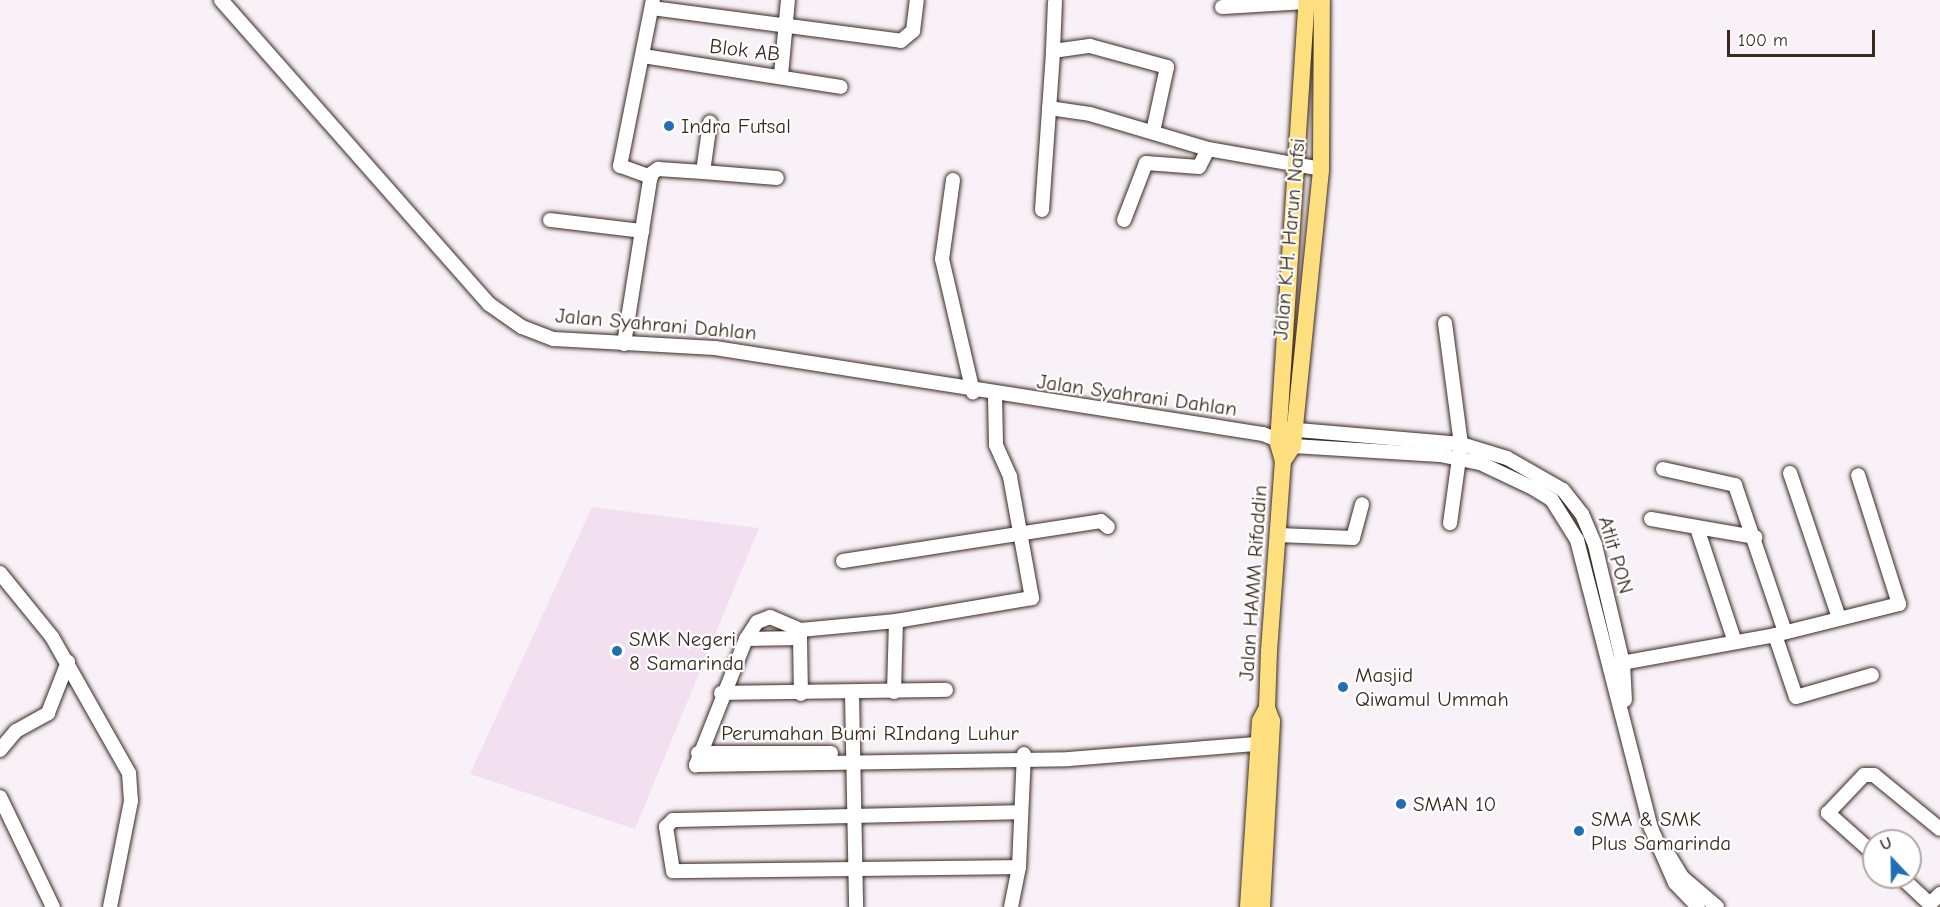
<!DOCTYPE html>
<html>
<head>
<meta charset="utf-8">
<style>
  body { margin:0 }
  #map { position:relative; width:1940px; height:907px; overflow:hidden; background:#f9f1f8; font-family:"Comic Neue",sans-serif }
  div>[style] { position:absolute }
  .built>* { inset:0; background:#f2e0f0 }
  .roads { filter:drop-shadow(0 0 2px #3b2a1e) drop-shadow(0 0 2px #3b2a1e) }
  .minor>* { height:14px; margin:-7px; padding:0 7px; transform-origin:7px; border-radius:7px; background:#fff }
  .major>* { height:16px; margin:-8px; padding:0 8px; transform-origin:8px; border-radius:8px; background:#fddf80 }
  .dots>* { width:16px; height:16px; translate:-50% -50%; box-sizing:border-box; border:3px solid #fff; border-radius:50% }
  span { translate:-50% -50%; white-space:nowrap; text-align:center; line-height:1.15; -webkit-text-stroke:4.5px #fff; paint-order:stroke }
  .street-label { font-size:21px; color:#3b2a1e }
  .poi-label { font-size:21px; color:#3b2a1e }
  .left { translate:0 -50%; text-align:left }
  .north { position:absolute; left:1862px; top:829px; width:60px; height:60px; box-sizing:border-box; background:#fff; border:2px solid #b1aaa5; border-radius:50%; rotate:338deg; font-size:16px; font-weight:700; line-height:24px; text-align:center; color:#3b2a1e }
  .north::after { content:''; display:block; margin:auto; width:21px; height:27px; background:#1f6fb2; clip-path:polygon(50% 0,100% 100%,50% 72%,0 100%) }
  .scale { position:absolute; left:1727px; top:30px; width:148px; height:27px; box-sizing:border-box; border:3px solid #3b2a1e; border-top:0; padding-left:8px; font-size:18px; line-height:21px; white-space:nowrap; color:#3b2a1e; -webkit-text-stroke:4px #fff; paint-order:stroke }
</style>
</head>
<body>
<div id="map">
  <div class="built">
    <i style="clip-path:polygon(592px 507px,759px 528px,635px 829px,470px 774px)"></i>
  </div>
  <div class="roads">
    <div class="minor">
      <i style="left:221px;top:0;width:405px;rotate:48.6deg"></i>
      <i style="left:489px;top:304px;width:40px;rotate:34.9deg"></i>
      <i style="left:522px;top:327px;width:34px;rotate:21deg"></i>
      <i style="left:554px;top:339px;width:161px;rotate:3.2deg"></i>
      <i style="left:715px;top:348px;width:555px;rotate:8.92deg"></i>
      <i style="left:1263px;top:434px;width:32px;rotate:22deg"></i>
      <i style="left:1293px;top:446px;width:147px;rotate:3.5deg"></i>
      <i style="left:1440px;top:455px;width:41px;rotate:11.3deg"></i>
      <i style="left:1480px;top:463px;width:59px;rotate:25.3deg"></i>
      <i style="left:1533px;top:488px;width:22px;rotate:32deg"></i>
      <i style="left:1552px;top:500px;width:47px;rotate:58deg"></i>
      <i style="left:1577px;top:540px;width:297px;rotate:75.6deg"></i>
      <i style="left:1651px;top:828px;width:60px;rotate:66.4deg"></i>
      <i style="left:1675px;top:883px;width:33px;rotate:46deg"></i>
      <i style="left:1222px;top:7px;width:85px;rotate:-3.4deg"></i>
      <i style="left:652px;top:8px;width:251px;rotate:7.5deg"></i>
      <i style="left:901px;top:41px;width:16px;rotate:-40deg"></i>
      <i style="left:913px;top:31px;width:31px;rotate:-83deg"></i>
      <i style="left:1053px;top:51px;width:49px;rotate:-87.7deg"></i>
      <i style="left:643px;top:56px;width:200px;rotate:8.9deg"></i>
      <i style="left:781px;top:75px;width:75px;rotate:-84.7deg"></i>
      <i style="left:1049px;top:108px;width:41px;rotate:8.3deg"></i>
      <i style="left:1090px;top:114px;width:123px;rotate:16.5deg"></i>
      <i style="left:1208px;top:149px;width:115px;rotate:10deg"></i>
      <i style="left:703px;top:172px;width:74px;rotate:4.6deg"></i>
      <i style="left:651px;top:177px;width:33px;rotate:-160deg"></i>
      <i style="left:620px;top:166px;width:169px;rotate:-78.8deg"></i>
      <i style="left:953px;top:180px;width:80px;rotate:97.9deg"></i>
      <i style="left:942px;top:259px;width:137px;rotate:76.9deg"></i>
      <i style="left:1042px;top:210px;width:159px;rotate:-86deg"></i>
      <i style="left:1053px;top:51px;width:37px;rotate:-8deg"></i>
      <i style="left:1090px;top:46px;width:80px;rotate:15.3deg"></i>
      <i style="left:1167px;top:67px;width:66px;rotate:102.2deg"></i>
      <i style="left:550px;top:220px;width:93px;rotate:6.8deg"></i>
      <i style="left:1124px;top:220px;width:61px;rotate:-68.9deg"></i>
      <i style="left:1146px;top:163px;width:53px;rotate:4.3deg"></i>
      <i style="left:1199px;top:167px;width:20px;rotate:-63deg"></i>
      <i style="left:1445px;top:323px;width:122px;rotate:82.5deg"></i>
      <i style="left:1461px;top:444px;width:80px;rotate:97.9deg"></i>
      <i style="left:624px;top:344px;width:172px;rotate:-81deg"></i>
      <i style="left:651px;top:174px;width:9px;rotate:-36deg"></i>
      <i style="left:658px;top:169px;width:45px;rotate:3.8deg"></i>
      <i style="left:703px;top:172px;width:50px;rotate:-82deg"></i>
      <i style="left:995px;top:396px;width:49px;rotate:88.8deg"></i>
      <i style="left:996px;top:445px;width:35px;rotate:66deg"></i>
      <i style="left:1010px;top:477px;width:123px;rotate:79.7deg"></i>
      <i style="left:1032px;top:598px;width:138px;rotate:170.4deg"></i>
      <i style="left:896px;top:621px;width:96px;rotate:174.6deg"></i>
      <i style="left:800px;top:630px;width:8px;rotate:90deg"></i>
      <i style="left:800px;top:638px;width:54px;rotate:178.9deg"></i>
      <i style="left:746px;top:639px;width:136px;rotate:111.6deg"></i>
      <i style="left:696px;top:765px;width:373px;rotate:-0.9deg"></i>
      <i style="left:1069px;top:759px;width:201px;rotate:-4.6deg"></i>
      <i style="left:1286px;top:429px;width:176px;rotate:4.9deg"></i>
      <i style="left:1461px;top:444px;width:48px;rotate:16.9deg"></i>
      <i style="left:1507px;top:458px;width:64px;rotate:29.7deg"></i>
      <i style="left:1563px;top:490px;width:31px;rotate:52deg"></i>
      <i style="left:1582px;top:514px;width:34px;rotate:67deg"></i>
      <i style="left:1595px;top:545px;width:121px;rotate:76.7deg"></i>
      <i style="left:1623px;top:663px;width:37px;rotate:87deg"></i>
      <i style="left:1663px;top:469px;width:74px;rotate:12.5deg"></i>
      <i style="left:1735px;top:485px;width:155px;rotate:71.2deg"></i>
      <i style="left:1790px;top:473px;width:153px;rotate:71.3deg"></i>
      <i style="left:1651px;top:519px;width:106px;rotate:9.8deg"></i>
      <i style="left:1698px;top:531px;width:117px;rotate:71.6deg"></i>
      <i style="left:1278px;top:535px;width:75px;rotate:2.3deg"></i>
      <i style="left:1353px;top:538px;width:35px;rotate:-75deg"></i>
      <i style="left:843px;top:561px;width:261px;rotate:-8.8deg"></i>
      <i style="left:1101px;top:521px;width:9px;rotate:41deg"></i>
      <i style="left:0;top:573px;width:82px;rotate:50.9deg"></i>
      <i style="left:52px;top:637px;width:156px;rotate:60.5deg"></i>
      <i style="left:129px;top:773px;width:28px;rotate:86deg"></i>
      <i style="left:131px;top:801px;width:108px;rotate:101.2deg"></i>
      <i style="left:1775px;top:635px;width:65px;rotate:71.3deg"></i>
      <i style="left:1796px;top:697px;width:79px;rotate:-16.1deg"></i>
      <i style="left:800px;top:638px;width:56px;rotate:89deg"></i>
      <i style="left:746px;top:639px;width:20px;rotate:-57deg"></i>
      <i style="left:757px;top:622px;width:14px;rotate:-21deg"></i>
      <i style="left:770px;top:617px;width:33px;rotate:23deg"></i>
      <i style="left:1616px;top:664px;width:162px;rotate:-10.3deg"></i>
      <i style="left:1775px;top:635px;width:128px;rotate:-14deg"></i>
      <i style="left:1899px;top:604px;width:135px;rotate:-107.6deg"></i>
      <i style="left:894px;top:692px;width:71px;rotate:-88.4deg"></i>
      <i style="left:721px;top:693px;width:225px;rotate:-0.8deg"></i>
      <i style="left:852px;top:693px;width:214px;rotate:88.9deg"></i>
      <i style="left:0;top:750px;width:25px;rotate:-50deg"></i>
      <i style="left:16px;top:731px;width:37px;rotate:-29deg"></i>
      <i style="left:48px;top:713px;width:55px;rotate:-68.6deg"></i>
      <i style="left:698px;top:753px;width:133px"></i>
      <i style="left:0;top:797px;width:122px;rotate:64.3deg"></i>
      <i style="left:1874px;top:854px;width:62px;rotate:-138.3deg"></i>
      <i style="left:1828px;top:813px;width:52px;rotate:-46.5deg"></i>
      <i style="left:1864px;top:775px;width:10px"></i>
      <i style="left:1874px;top:775px;width:85px;rotate:39.3deg"></i>
      <i style="left:1670px;top:857px;width:23px;rotate:59deg"></i>
      <i style="left:1682px;top:877px;width:46px;rotate:40.6deg"></i>
      <i style="left:1019px;top:867px;width:346px;rotate:179.3deg"></i>
      <i style="left:673px;top:871px;width:45px;rotate:-99deg"></i>
      <i style="left:666px;top:827px;width:10px;rotate:-45deg"></i>
      <i style="left:673px;top:820px;width:347px;rotate:-1.3deg"></i>
      <i style="left:1901px;top:877px;width:40px;rotate:43deg"></i>
      <i style="left:1930px;top:904px;width:14px;rotate:-45deg"></i>
      <i style="left:1011px;top:907px;width:41px;rotate:-78.7deg"></i>
      <i style="left:1019px;top:867px;width:113px;rotate:-87.5deg"></i>
    </div>
    <div class="major">
      <i style="left:1283px;top:461px;width:18px;rotate:-56deg"></i>
      <i style="left:1293px;top:446px;width:278px;rotate:-84.2deg"></i>
      <i style="left:1321px;top:169px;width:169px;rotate:-89.7deg"></i>
      <i style="left:1248px;top:907px;width:186px;rotate:-86.3deg"></i>
      <i style="left:1260px;top:721px;width:15px;rotate:-62deg"></i>
      <i style="left:1262px;top:907px;width:186px;rotate:-86.9deg"></i>
      <i style="left:1272px;top:721px;width:14px;rotate:-111deg"></i>
      <i style="left:1267px;top:708px;width:57px;rotate:-88deg"></i>
      <i style="left:1269px;top:651px;width:191px;rotate:-85.8deg"></i>
      <i style="left:1283px;top:461px;width:19px;rotate:-106deg"></i>
      <i style="left:1278px;top:443px;width:444px;rotate:-86.3deg"></i>
    </div>
  </div>
  <div class="dots">
    <i style="left:669px;top:126px;background:#1f6fb2"></i>
    <i style="left:617px;top:651px;background:#1f6fb2"></i>
    <i style="left:1343px;top:687px;background:#1f6fb2"></i>
    <i style="left:1401px;top:804px;background:#1f6fb2"></i>
    <i style="left:1579px;top:831px;background:#1f6fb2"></i>
  </div>
  <div class="street-label">
    <span style="left:745px;top:50px;rotate:7deg">Blok AB</span>
    <span style="left:1289px;top:239px;rotate:-85deg">Jalan K.H. Harun Nafsi</span>
    <span style="left:656px;top:324px;rotate:5deg">Jalan Syahrani Dahlan</span>
    <span style="left:1137px;top:395px;rotate:8deg">Jalan Syahrani Dahlan</span>
    <span style="left:1616px;top:555px;rotate:74deg">Atlit PON</span>
    <span style="left:1253px;top:583px;rotate:-86deg">Jalan HAMM Rifaddin</span>
    <span style="left:870px;top:733px">Perumahan Bumi RIndang Luhur</span>
  </div>
  <div class="poi-label">
    <span class="left" style="left:681px;top:126px">Indra Futsal</span>
    <span class="left" style="left:629px;top:651px">SMK Negeri<br>8 Samarinda</span>
    <span class="left" style="left:1355px;top:687px">Masjid<br>Qiwamul Ummah</span>
    <span class="left" style="left:1413px;top:804px">SMAN 10</span>
    <span class="left" style="left:1591px;top:831px">SMA &amp; SMK<br>Plus Samarinda</span>
  </div>
  <div class="north">U</div>
  <div class="scale">100 m</div>
</div>
</body>
</html>
